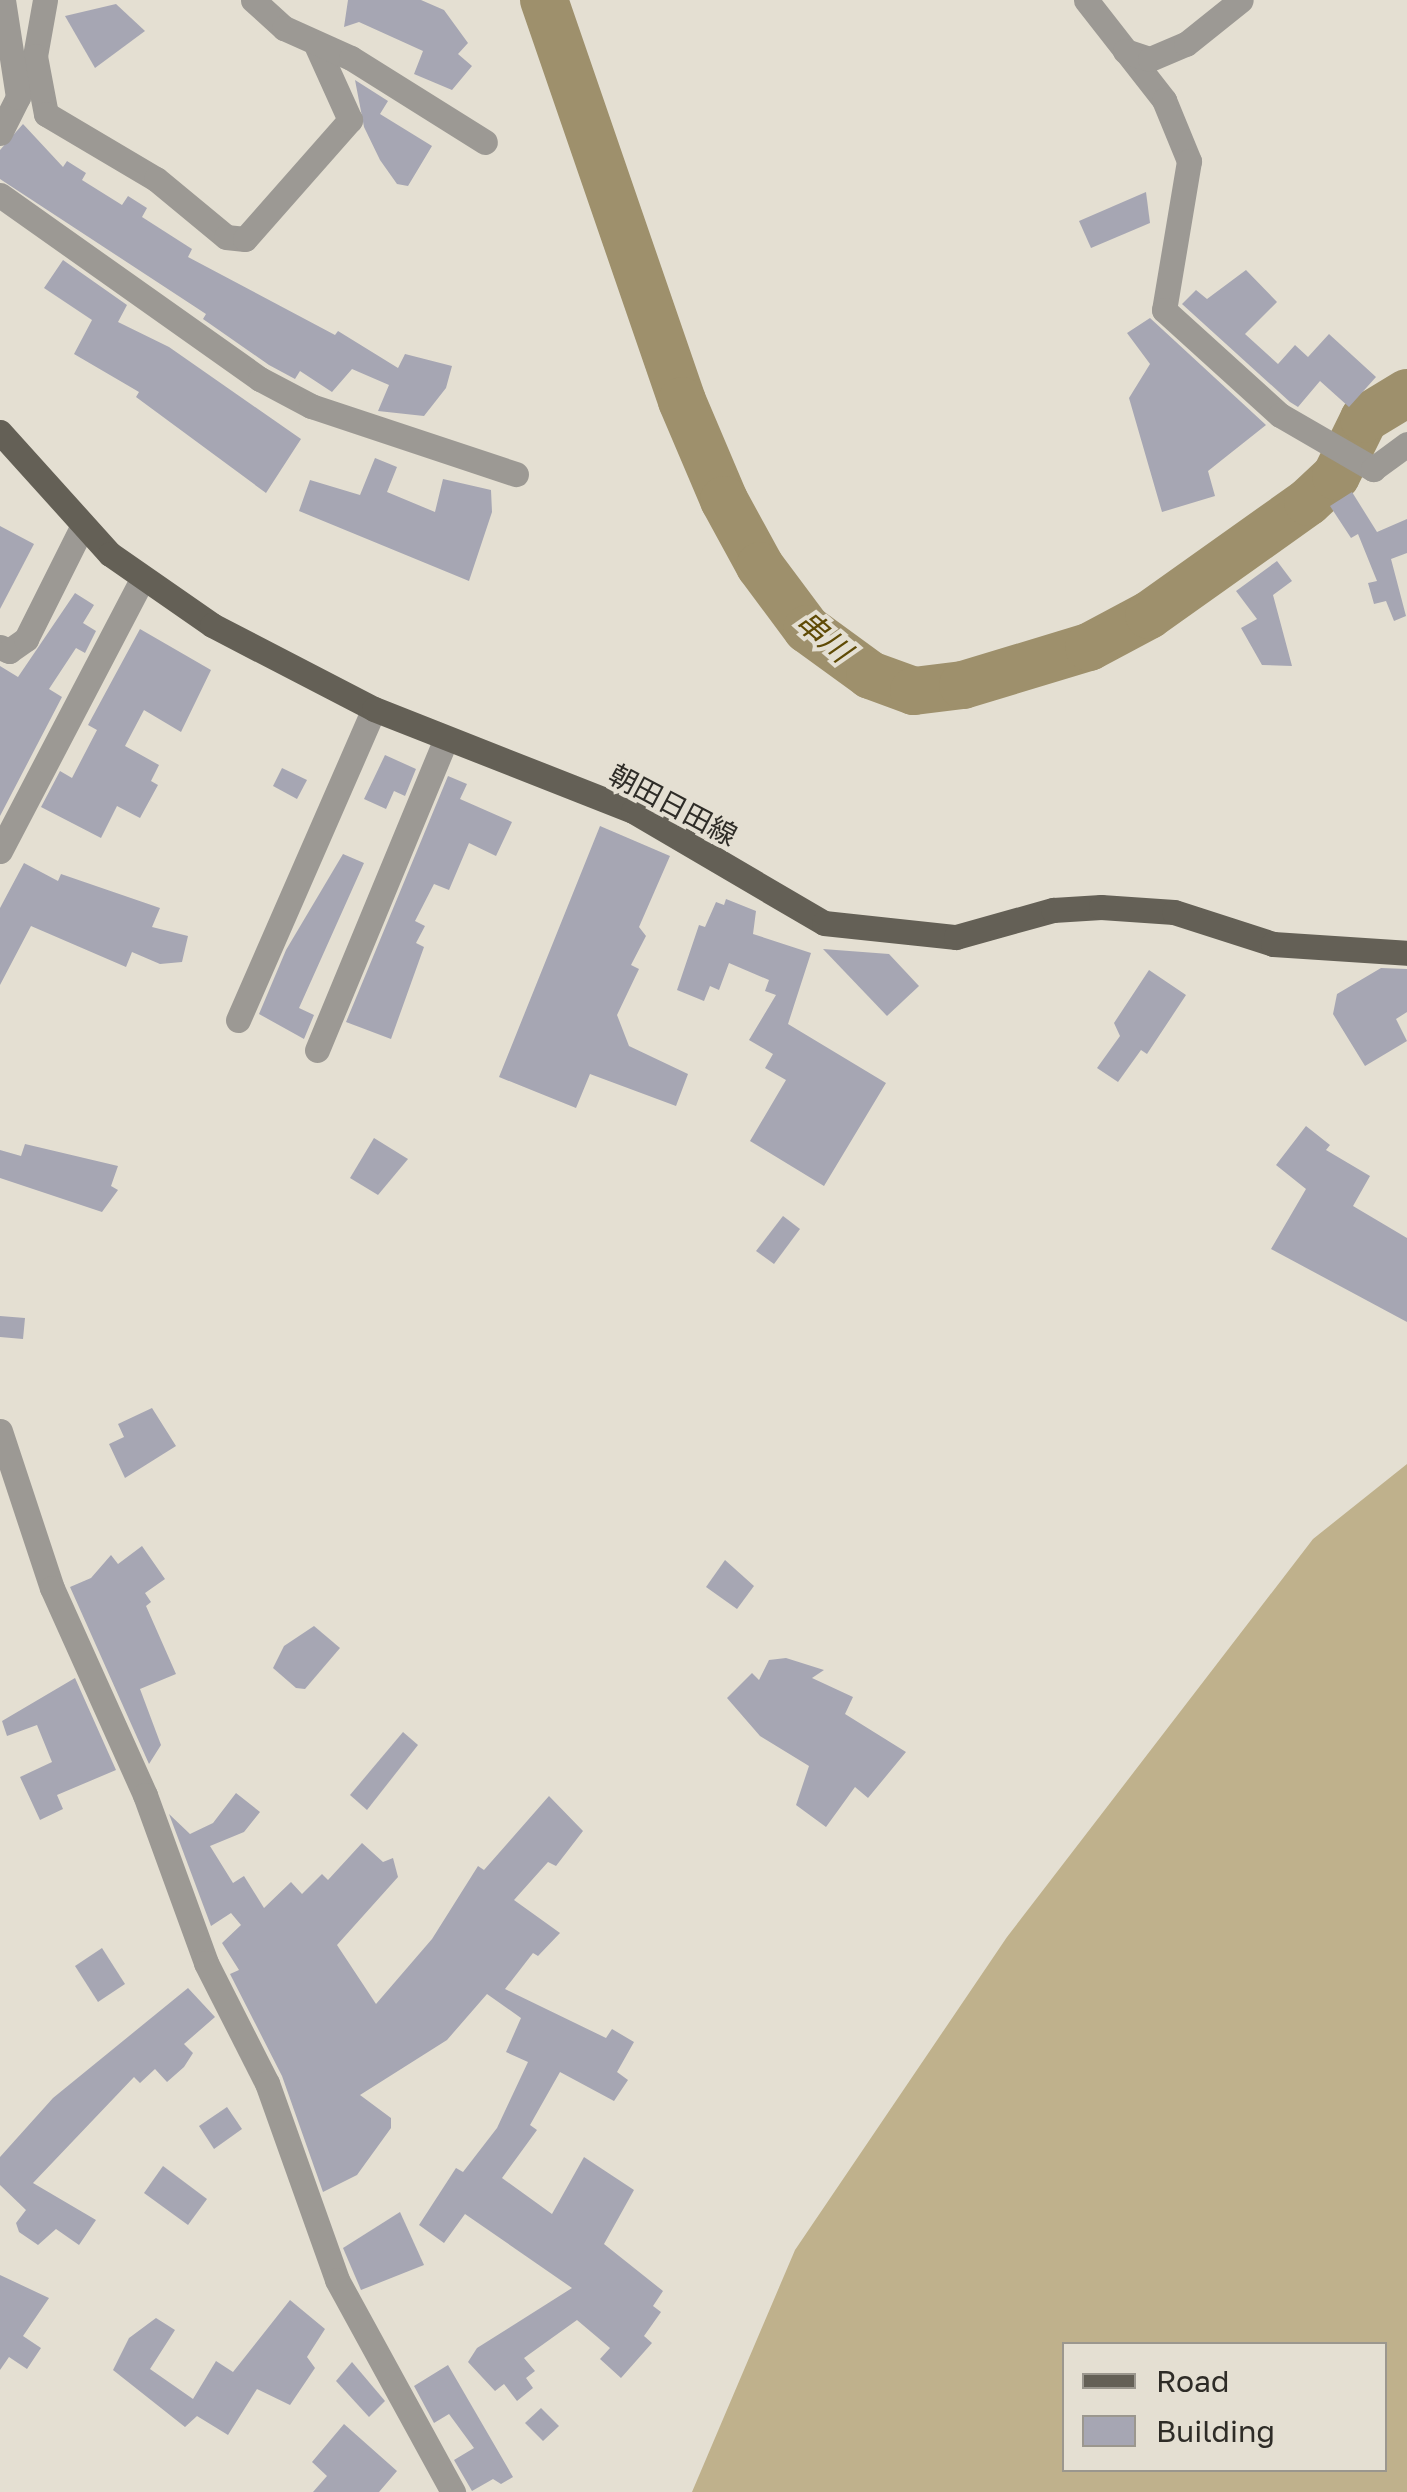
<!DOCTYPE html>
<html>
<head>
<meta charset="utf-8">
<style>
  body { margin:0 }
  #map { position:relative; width:1407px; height:2492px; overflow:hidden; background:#e4dfd2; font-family:"Golos Text","Noto Sans JP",sans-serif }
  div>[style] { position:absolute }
  .forest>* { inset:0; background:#bfb18c }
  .river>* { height:48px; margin:-24px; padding:0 24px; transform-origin:24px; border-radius:24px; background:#9e906c }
  .building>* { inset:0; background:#a6a6b3 }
  .minor>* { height:25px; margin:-12.5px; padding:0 12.5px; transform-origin:12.5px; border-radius:12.5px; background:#9c9994 }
  .major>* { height:25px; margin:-12.5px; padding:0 12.5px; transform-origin:12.5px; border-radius:12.5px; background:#646056 }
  span { translate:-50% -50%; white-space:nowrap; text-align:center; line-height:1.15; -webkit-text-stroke:8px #e4dfd2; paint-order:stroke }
  .street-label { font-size:28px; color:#2e2c27 }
  .water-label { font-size:30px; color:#5f4a05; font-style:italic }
  .legend { position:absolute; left:1062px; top:2342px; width:325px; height:130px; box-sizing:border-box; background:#e4dfd2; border:2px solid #9b978e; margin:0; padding:12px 18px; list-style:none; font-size:30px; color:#2e2c27 }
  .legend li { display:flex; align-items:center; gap:20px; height:50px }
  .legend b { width:50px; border:2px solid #9b978e }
</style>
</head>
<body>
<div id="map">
  <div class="forest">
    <i style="clip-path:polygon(evenodd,1407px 1464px,1407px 2492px,692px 2492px,795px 2250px,1007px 1937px,1313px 1539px,1407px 1464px,1064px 2344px,1384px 2344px,1384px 2470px,1064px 2470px,1064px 2344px)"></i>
  </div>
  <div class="river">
    <i style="left:544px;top:0;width:424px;rotate:71deg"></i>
    <i style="left:682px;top:401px;width:108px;rotate:67deg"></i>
    <i style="left:724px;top:500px;width:75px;rotate:61.4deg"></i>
    <i style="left:760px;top:566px;width:79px;rotate:53.3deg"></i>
    <i style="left:807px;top:629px;width:78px;rotate:36.1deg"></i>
    <i style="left:870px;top:675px;width:47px;rotate:20deg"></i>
    <i style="left:914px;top:691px;width:49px;rotate:-7deg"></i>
    <i style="left:963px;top:685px;width:132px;rotate:-16.8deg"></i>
    <i style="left:1089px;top:647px;width:68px;rotate:-28.1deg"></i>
    <i style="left:1149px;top:615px;width:195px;rotate:-35.4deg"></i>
    <i style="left:1308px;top:502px;width:38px;rotate:-43deg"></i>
    <i style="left:1336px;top:476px;width:64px;rotate:-63.8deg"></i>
    <i style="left:1364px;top:419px;width:50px;rotate:-31.2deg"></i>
  </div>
  <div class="building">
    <i style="clip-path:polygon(348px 0,421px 0,444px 10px,468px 43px,458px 54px,472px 66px,452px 90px,414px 74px,423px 51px,359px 22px,344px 27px)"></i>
    <i style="clip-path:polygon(116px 4px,145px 31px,95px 68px,65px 16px)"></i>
    <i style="clip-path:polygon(355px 80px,388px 101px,380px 114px,432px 146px,408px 186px,397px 184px,380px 160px,364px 127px)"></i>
    <i style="clip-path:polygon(23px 124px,63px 167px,67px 161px,86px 173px,82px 180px,122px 205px,128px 196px,147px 208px,142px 217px,192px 249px,188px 257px,335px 335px,338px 331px,398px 368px,405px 354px,452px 366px,446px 388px,424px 416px,378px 411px,389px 385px,352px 369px,332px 392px,300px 371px,295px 379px,269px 365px,203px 319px,206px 314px,0 179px,0 150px)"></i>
    <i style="clip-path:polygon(1146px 192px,1150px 223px,1091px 248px,1079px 221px)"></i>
    <i style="clip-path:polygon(63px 260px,127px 305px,118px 322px,169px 347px,301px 439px,266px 493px,136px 397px,139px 392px,74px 354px,92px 320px,44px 288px)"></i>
    <i style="clip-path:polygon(1246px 270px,1277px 302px,1245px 334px,1278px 364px,1295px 345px,1308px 357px,1329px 334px,1376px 377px,1349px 407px,1320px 381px,1298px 407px,1290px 402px,1182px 304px,1196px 290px,1207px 299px)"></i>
    <i style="clip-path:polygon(1150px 318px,1266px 425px,1208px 471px,1215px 496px,1162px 512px,1129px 398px,1150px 364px,1127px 333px)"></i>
    <i style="clip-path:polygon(375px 458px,397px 467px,387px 492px,435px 512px,443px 479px,491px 490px,492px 512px,469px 581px,299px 511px,310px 480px,360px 495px)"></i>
    <i style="clip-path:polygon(1352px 492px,1377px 532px,1407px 519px,1407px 553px,1391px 559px,1406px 616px,1394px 621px,1386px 601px,1374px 604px,1368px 583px,1377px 581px,1358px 534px,1351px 538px,1330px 506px)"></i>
    <i style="clip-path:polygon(0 526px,34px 544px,0 609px)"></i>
    <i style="clip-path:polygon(1277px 561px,1292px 581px,1273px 595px,1292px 666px,1262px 665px,1241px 628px,1257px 619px,1236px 591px)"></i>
    <i style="clip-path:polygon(75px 593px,94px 605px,83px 623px,96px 631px,85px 653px,76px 648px,49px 689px,62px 697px,0 816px,0 666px,18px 677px)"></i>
    <i style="clip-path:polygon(140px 629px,211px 670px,181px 732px,144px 710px,125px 746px,159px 765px,151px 781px,158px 785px,140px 818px,117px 806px,101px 838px,41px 807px,60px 771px,72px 778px,97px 730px,88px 725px)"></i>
    <i style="clip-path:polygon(385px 755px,416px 769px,405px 796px,394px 791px,386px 809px,364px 799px)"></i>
    <i style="clip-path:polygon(282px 768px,307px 780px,297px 799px,273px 786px)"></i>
    <i style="clip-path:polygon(448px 776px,467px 784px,460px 799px,512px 822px,496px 856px,469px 843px,449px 890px,434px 884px,415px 921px,425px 926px,416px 943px,424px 947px,391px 1039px,346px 1022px)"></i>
    <i style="clip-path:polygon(600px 826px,670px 856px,639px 927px,646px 936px,631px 965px,639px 969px,617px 1015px,629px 1046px,688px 1074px,676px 1106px,590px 1074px,576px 1108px,499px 1077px)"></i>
    <i style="clip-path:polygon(343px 854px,364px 863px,299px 1008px,314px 1015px,304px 1039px,259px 1014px,286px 950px)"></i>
    <i style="clip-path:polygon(24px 863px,58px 881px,61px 874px,160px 908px,152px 927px,188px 936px,182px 962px,160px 964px,132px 952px,126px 967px,31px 926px,0 985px,0 908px)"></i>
    <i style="clip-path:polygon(726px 899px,756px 911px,753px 934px,811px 953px,788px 1024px,886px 1083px,824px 1186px,750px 1141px,786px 1080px,765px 1068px,773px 1054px,749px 1040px,776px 995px,765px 991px,769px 980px,729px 963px,719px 990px,710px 986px,704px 1001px,677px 990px,699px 925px,705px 927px,716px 902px,724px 905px)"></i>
    <i style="clip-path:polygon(823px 949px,889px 954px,919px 986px,887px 1016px)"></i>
    <i style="clip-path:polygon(1381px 968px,1407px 969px,1407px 1012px,1396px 1019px,1407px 1041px,1365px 1066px,1333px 1014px,1337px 994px)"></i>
    <i style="clip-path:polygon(1149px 970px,1186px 995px,1147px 1054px,1141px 1050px,1118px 1082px,1097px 1068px,1120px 1036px,1114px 1023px)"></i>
    <i style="clip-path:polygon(1306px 1126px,1330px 1145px,1326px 1150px,1370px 1176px,1353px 1206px,1407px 1238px,1407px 1322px,1271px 1249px,1306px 1189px,1276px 1165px)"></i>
    <i style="clip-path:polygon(374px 1138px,408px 1159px,378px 1195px,350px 1178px)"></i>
    <i style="clip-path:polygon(25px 1144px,118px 1166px,111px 1186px,118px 1190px,102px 1212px,0 1178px,0 1150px,21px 1156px)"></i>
    <i style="clip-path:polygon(783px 1216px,800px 1229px,774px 1264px,756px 1251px)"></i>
    <i style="clip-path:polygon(0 1316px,25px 1318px,23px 1339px,0 1337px)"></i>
    <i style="clip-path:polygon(152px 1408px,176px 1446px,125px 1478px,109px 1444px,124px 1437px,118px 1424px)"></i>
    <i style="clip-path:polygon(142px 1546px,165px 1579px,145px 1593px,151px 1602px,146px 1606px,176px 1674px,140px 1689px,161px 1745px,149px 1764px,70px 1587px,91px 1578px,111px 1555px,118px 1564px)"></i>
    <i style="clip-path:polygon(725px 1560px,754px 1586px,737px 1609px,706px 1587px)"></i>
    <i style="clip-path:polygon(314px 1626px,340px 1648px,305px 1689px,296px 1688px,273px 1668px,284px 1646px)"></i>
    <i style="clip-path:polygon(786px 1658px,824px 1670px,812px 1678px,853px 1697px,845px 1714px,906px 1752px,868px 1798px,855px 1787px,826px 1827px,796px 1805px,809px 1766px,760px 1736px,727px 1698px,752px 1673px,759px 1680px,769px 1660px)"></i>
    <i style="clip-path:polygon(75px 1678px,116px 1770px,57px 1795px,63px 1809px,40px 1820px,20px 1777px,52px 1762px,37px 1725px,7px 1736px,2px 1721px)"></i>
    <i style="clip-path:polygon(403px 1732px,418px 1745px,367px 1810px,350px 1795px)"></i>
    <i style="clip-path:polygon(236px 1793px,260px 1812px,244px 1832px,210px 1846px,233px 1883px,244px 1876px,264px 1908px,291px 1882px,302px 1894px,322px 1874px,328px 1880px,362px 1843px,383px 1862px,393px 1858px,398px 1877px,337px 1945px,376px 2004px,432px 1939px,478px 1866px,484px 1870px,549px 1796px,583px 1831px,556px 1866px,548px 1862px,514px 1900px,560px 1933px,538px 1956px,533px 1953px,505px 1989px,606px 2038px,612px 2029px,634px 2042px,617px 2072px,628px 2080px,614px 2101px,560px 2072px,530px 2125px,537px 2130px,502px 2178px,552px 2214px,584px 2157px,634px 2190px,604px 2244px,663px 2291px,653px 2306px,661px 2312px,644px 2336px,652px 2343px,621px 2378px,600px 2359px,610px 2348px,577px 2320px,524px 2358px,535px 2371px,526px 2378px,533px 2388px,517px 2401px,504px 2384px,495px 2391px,468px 2362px,477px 2348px,572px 2288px,465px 2214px,444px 2243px,419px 2225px,456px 2168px,463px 2172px,497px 2128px,528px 2062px,506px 2052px,521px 2018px,487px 1994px,447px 2040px,360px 2095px,391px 2118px,391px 2128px,357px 2175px,323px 2192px,282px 2076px,230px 1974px,239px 1970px,222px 1943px,241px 1925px,231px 1913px,211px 1926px,169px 1814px,190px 1834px,213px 1823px)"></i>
    <i style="clip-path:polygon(102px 1948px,125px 1984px,98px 2002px,75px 1966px)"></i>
    <i style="clip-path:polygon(188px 1988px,215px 2017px,184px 2044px,193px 2053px,184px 2067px,167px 2082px,155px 2069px,140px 2083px,134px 2077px,33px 2183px,96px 2220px,79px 2245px,56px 2229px,38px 2245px,19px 2232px,16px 2223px,26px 2210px,0 2185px,0 2157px,53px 2098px)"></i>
    <i style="clip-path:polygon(227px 2107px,242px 2129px,214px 2149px,199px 2126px)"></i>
    <i style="clip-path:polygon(163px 2166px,207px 2199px,188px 2225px,144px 2193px)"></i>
    <i style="clip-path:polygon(400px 2212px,424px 2265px,361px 2290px,343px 2248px)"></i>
    <i style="clip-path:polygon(0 2275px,49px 2298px,23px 2336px,41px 2348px,27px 2369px,9px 2357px,0 2370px)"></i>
    <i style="clip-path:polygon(290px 2300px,325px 2329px,307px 2357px,315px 2368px,290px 2405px,257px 2389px,228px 2435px,197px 2416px,185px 2427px,113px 2370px,129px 2338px,156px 2318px,175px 2330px,150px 2369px,193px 2399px,216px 2361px,233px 2372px)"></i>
    <i style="clip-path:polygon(352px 2362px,385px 2401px,369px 2417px,336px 2381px)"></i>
    <i style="clip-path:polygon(448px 2365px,513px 2477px,501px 2484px,493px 2479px,472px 2491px,454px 2460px,474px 2448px,449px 2414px,434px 2423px,414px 2386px)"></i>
    <i style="clip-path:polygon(541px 2408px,559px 2426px,543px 2441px,525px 2423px)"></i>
    <i style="clip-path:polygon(344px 2424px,397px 2471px,379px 2492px,313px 2492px,327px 2476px,312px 2462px)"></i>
  </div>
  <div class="minor">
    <i style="left:45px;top:0;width:57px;rotate:100.1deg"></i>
    <i style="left:35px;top:56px;width:59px;rotate:79.3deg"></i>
    <i style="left:46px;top:114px;width:128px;rotate:30.6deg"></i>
    <i style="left:156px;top:179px;width:91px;rotate:39.6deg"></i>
    <i style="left:226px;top:237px;width:19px;rotate:6deg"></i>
    <i style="left:245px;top:239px;width:159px;rotate:-48.6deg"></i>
    <i style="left:350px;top:120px;width:80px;rotate:-114.3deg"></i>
    <i style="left:253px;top:0;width:42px;rotate:42.1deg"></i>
    <i style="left:284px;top:28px;width:73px;rotate:24.1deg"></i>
    <i style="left:351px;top:58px;width:158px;rotate:32.1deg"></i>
    <i style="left:1086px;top:0;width:127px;rotate:52deg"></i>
    <i style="left:1164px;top:100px;width:66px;rotate:67.7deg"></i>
    <i style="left:1189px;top:161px;width:151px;rotate:99.5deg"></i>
    <i style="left:1164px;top:310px;width:156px;rotate:42.2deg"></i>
    <i style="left:1280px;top:415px;width:108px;rotate:30.1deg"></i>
    <i style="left:1373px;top:469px;width:42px;rotate:-36.3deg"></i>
    <i style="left:1125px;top:51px;width:26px;rotate:18deg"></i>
    <i style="left:1150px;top:59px;width:39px;rotate:-23deg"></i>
    <i style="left:1186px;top:44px;width:70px;rotate:-38.7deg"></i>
    <i style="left:0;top:133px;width:40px;rotate:-63.4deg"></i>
    <i style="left:18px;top:97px;width:98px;rotate:-98.8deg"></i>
    <i style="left:0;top:195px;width:319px;rotate:35.3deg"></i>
    <i style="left:260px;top:379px;width:58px;rotate:27.9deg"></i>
    <i style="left:311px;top:406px;width:216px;rotate:18.4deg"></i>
    <i style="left:0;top:647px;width:10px;rotate:24deg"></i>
    <i style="left:9px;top:651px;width:21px;rotate:-35deg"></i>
    <i style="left:26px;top:639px;width:125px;rotate:-63.4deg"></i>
    <i style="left:0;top:851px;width:307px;rotate:-62.4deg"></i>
    <i style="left:238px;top:1020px;width:339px;rotate:-66.4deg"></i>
    <i style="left:317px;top:1050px;width:334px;rotate:-67.5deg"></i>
    <i style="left:0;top:1431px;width:165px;rotate:71.7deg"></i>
    <i style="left:52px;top:1588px;width:227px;rotate:65.8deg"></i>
    <i style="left:145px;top:1795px;width:179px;rotate:70deg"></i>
    <i style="left:206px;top:1963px;width:135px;rotate:63.1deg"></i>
    <i style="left:267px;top:2083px;width:209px;rotate:70.4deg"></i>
    <i style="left:337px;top:2280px;width:242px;rotate:61.3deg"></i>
  </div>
  <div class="major">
    <i style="left:0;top:432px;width:164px;rotate:48deg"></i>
    <i style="left:110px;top:554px;width:124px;rotate:34.8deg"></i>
    <i style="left:212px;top:625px;width:182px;rotate:27.4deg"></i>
    <i style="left:374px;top:709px;width:278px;rotate:21.5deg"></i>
    <i style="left:633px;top:811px;width:221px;rotate:30.4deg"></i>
    <i style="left:824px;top:923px;width:133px;rotate:6.1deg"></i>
    <i style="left:956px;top:937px;width:101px;rotate:-15.6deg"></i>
    <i style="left:1053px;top:910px;width:48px;rotate:-3.6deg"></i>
    <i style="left:1101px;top:907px;width:73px;rotate:3.9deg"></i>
    <i style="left:1174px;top:912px;width:104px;rotate:17.9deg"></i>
    <i style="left:1273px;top:944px;width:134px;rotate:3.8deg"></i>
  </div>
  <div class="street-label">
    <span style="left:673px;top:805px;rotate:28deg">朝田日田線</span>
  </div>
  <div class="water-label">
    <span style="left:824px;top:636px;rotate:41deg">串川</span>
  </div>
  <ul class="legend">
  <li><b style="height:12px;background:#646056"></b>Road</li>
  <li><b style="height:28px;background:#a6a6b3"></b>Building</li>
  </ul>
</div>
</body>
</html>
